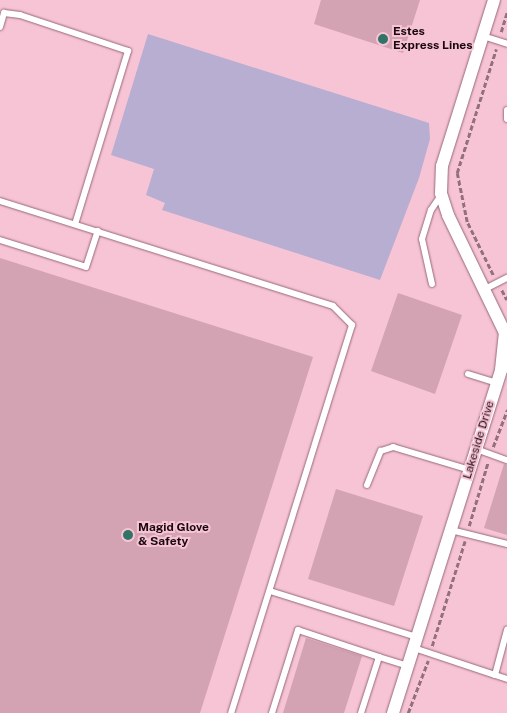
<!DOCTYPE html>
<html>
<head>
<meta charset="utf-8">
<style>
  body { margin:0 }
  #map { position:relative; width:507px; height:713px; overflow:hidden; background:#f7c4d5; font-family:"Public Sans",sans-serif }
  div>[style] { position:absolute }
  .green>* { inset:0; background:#b7aed1 }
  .building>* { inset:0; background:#d3a2b3 }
  .path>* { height:2.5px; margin-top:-1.25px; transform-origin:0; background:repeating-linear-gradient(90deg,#93707c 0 5px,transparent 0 7.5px) }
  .roads { filter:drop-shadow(0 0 1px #966979) drop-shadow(0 0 1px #966979) }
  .service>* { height:6px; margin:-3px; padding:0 3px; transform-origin:3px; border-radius:3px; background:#fff }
  .minor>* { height:12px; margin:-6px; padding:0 6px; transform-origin:6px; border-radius:6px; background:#fff }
  .dots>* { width:14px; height:14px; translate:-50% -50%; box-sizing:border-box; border:2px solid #f7c4d5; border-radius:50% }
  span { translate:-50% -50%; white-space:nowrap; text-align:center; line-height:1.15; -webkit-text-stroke:4px #f7c4d5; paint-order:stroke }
  .poi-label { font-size:12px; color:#1a0910; font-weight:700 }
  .left { translate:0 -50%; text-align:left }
  .street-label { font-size:12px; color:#1a0910 }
</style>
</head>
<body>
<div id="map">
  <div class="green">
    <i style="clip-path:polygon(148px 34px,429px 123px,430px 139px,419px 178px,380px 280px,162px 210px,165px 203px,146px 195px,154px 169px,111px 155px)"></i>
  </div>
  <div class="building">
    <i style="clip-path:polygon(321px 0,420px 0,403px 53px,314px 24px)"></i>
    <i style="clip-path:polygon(0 258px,313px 357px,200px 713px,0 713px)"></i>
    <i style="clip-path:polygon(398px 293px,462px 315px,435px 394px,371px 371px)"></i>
    <i style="clip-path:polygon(504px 464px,507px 465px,507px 535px,484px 528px)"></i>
    <i style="clip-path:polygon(336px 489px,423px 516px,394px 606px,308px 579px)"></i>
    <i style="clip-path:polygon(306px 638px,362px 656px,344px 713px,283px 713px)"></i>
  </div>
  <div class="path">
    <i style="left:501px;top:32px;width:21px;rotate:-73deg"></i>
    <i style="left:493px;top:275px;width:59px;rotate:-116.1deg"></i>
    <i style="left:467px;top:222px;width:50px;rotate:-101.5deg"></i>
    <i style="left:457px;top:173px;width:130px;rotate:-72.5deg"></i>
    <i style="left:502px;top:290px;width:11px;rotate:63deg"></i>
    <i style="left:493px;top:447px;width:40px;rotate:-69deg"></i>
    <i style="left:469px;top:526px;width:67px;rotate:-73.5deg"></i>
    <i style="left:432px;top:646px;width:110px;rotate:-72.6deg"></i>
    <i style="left:408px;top:713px;width:56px;rotate:-69deg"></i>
  </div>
  <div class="roads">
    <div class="service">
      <i style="left:0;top:27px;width:15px;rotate:-74deg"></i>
      <i style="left:4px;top:13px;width:16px;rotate:7deg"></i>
      <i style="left:20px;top:15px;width:114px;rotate:18.4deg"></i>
      <i style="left:128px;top:51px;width:181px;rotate:107deg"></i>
      <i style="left:483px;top:36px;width:25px;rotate:18deg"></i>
      <i style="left:507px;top:110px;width:9px;rotate:90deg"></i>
      <i style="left:0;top:201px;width:349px;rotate:17.5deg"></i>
      <i style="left:333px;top:306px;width:27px;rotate:45deg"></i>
      <i style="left:352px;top:325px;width:406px;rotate:107.3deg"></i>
      <i style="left:0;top:240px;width:90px;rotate:17.4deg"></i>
      <i style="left:86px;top:267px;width:38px;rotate:-72deg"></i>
      <i style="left:432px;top:284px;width:46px;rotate:-102.5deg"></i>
      <i style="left:422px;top:239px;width:30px;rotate:-73deg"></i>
      <i style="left:431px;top:210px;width:18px;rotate:-56deg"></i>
      <i style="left:485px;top:289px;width:25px;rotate:-27deg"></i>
      <i style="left:468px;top:374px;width:30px;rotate:17deg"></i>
      <i style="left:476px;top:449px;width:33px;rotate:20deg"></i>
      <i style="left:367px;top:485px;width:37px;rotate:-68deg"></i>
      <i style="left:381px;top:451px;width:13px;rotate:-18deg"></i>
      <i style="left:393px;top:447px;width:80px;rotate:16.6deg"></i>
      <i style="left:451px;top:530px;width:58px;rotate:14deg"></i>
      <i style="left:270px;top:591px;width:154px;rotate:17.4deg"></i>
      <i style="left:414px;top:648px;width:85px;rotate:18.4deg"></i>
      <i style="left:495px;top:675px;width:47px;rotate:-75.1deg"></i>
      <i style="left:495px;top:675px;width:13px;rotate:18deg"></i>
      <i style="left:272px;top:713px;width:87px;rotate:-72.6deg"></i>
      <i style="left:298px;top:630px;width:85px;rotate:18.4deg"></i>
      <i style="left:361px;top:713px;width:59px;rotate:-72.2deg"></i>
      <i style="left:379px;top:657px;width:30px;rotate:17deg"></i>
    </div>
    <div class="minor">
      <i style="left:393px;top:713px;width:360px;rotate:-72.5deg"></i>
      <i style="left:501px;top:370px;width:37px;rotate:-84deg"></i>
      <i style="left:505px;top:333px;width:131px;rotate:-115.8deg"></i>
      <i style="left:448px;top:215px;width:23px;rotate:-108deg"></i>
      <i style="left:441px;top:193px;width:27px;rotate:-88deg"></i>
      <i style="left:442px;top:166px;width:174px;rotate:-72.6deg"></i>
    </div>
  </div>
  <div class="dots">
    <i style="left:383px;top:39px;background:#317465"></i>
    <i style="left:128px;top:535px;background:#317465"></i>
  </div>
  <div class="poi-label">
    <span class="left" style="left:393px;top:39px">Estes<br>Express Lines</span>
    <span class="left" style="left:138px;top:535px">Magid Glove<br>&amp; Safety</span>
  </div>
  <div class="street-label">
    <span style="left:479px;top:440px;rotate:-73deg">Lakeside Drive</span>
  </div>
</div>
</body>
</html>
